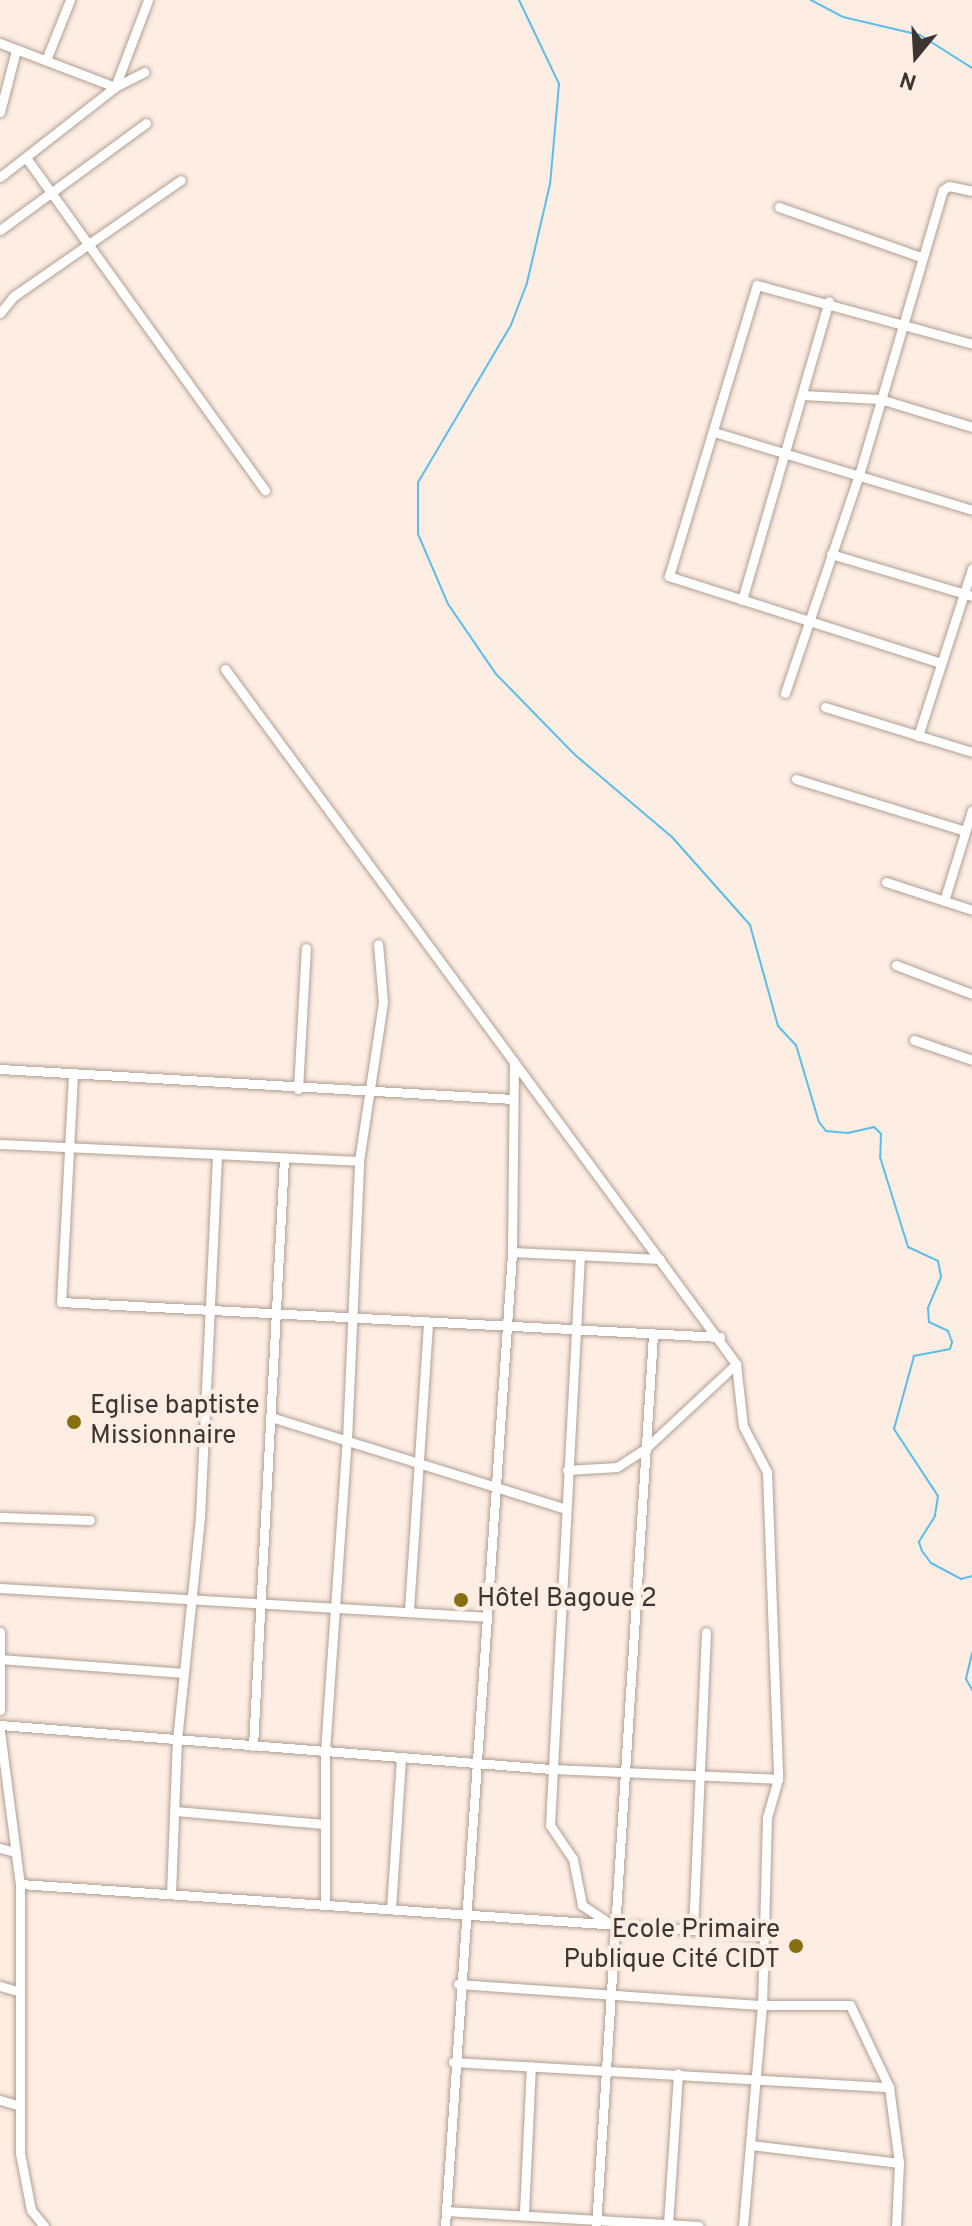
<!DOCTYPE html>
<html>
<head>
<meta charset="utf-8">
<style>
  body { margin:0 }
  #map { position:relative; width:972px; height:2226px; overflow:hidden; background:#fdede2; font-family:Overpass,sans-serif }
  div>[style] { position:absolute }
  .stream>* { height:2px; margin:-1px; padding:0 1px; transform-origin:1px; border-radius:1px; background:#5cbde8 }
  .roads { filter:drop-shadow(0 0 2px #b19f92) drop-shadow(0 0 2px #b19f92) }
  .minor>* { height:9px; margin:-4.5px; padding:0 4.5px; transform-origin:4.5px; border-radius:4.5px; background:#fff }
  .dots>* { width:22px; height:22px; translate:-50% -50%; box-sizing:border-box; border:4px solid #fdede2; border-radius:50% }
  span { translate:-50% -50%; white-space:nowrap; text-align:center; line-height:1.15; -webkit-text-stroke:8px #fdede2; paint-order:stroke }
  .poi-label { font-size:26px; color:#3d3630 }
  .left { translate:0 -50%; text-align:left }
  .right { translate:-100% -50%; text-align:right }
  .north { position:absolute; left:876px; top:16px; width:80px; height:80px; -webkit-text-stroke:6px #fdede2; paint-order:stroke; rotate:198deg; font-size:22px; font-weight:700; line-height:32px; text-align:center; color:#3d3630 }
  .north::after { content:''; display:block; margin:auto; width:28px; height:36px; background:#3d3630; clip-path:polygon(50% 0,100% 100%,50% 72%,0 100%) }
</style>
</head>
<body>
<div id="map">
  <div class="stream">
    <i style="left:519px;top:0;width:93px;rotate:64.5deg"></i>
    <i style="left:559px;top:84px;width:100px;rotate:95.1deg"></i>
    <i style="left:550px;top:184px;width:102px;rotate:103.1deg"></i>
    <i style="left:527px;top:283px;width:45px;rotate:110.9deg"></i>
    <i style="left:511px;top:325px;width:182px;rotate:120.6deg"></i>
    <i style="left:418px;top:482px;width:52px;rotate:90deg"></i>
    <i style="left:418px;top:534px;width:76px;rotate:66.8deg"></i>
    <i style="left:448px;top:604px;width:85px;rotate:55.6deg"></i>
    <i style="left:496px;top:674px;width:112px;rotate:45.7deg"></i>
    <i style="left:574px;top:754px;width:128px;rotate:40.3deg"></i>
    <i style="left:672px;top:837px;width:118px;rotate:48.4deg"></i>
    <i style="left:750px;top:925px;width:105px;rotate:74.5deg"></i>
    <i style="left:778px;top:1026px;width:26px;rotate:47deg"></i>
    <i style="left:796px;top:1045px;width:80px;rotate:73.4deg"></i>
    <i style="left:819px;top:1122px;width:11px;rotate:52deg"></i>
    <i style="left:826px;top:1131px;width:22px;rotate:5deg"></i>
    <i style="left:848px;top:1133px;width:27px;rotate:-13deg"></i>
    <i style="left:874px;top:1127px;width:10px;rotate:45deg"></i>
    <i style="left:881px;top:1134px;width:23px;rotate:92deg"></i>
    <i style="left:880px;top:1157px;width:94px;rotate:72.7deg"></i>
    <i style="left:908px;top:1247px;width:33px;rotate:25deg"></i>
    <i style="left:938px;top:1261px;width:16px;rotate:79deg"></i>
    <i style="left:941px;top:1277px;width:34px;rotate:113deg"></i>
    <i style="left:928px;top:1308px;width:14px;rotate:86deg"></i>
    <i style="left:929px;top:1322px;width:21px;rotate:25deg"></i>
    <i style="left:948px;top:1331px;width:12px;rotate:70deg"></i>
    <i style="left:952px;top:1342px;width:7px;rotate:106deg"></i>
    <i style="left:950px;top:1349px;width:37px;rotate:169deg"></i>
    <i style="left:914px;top:1356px;width:76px;rotate:105.3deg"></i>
    <i style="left:894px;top:1429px;width:80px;rotate:56.7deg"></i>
    <i style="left:938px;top:1496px;width:20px;rotate:99deg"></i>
    <i style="left:935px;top:1516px;width:31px;rotate:122deg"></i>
    <i style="left:919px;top:1542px;width:9px;rotate:72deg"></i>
    <i style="left:922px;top:1551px;width:15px;rotate:53deg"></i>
    <i style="left:931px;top:1563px;width:34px;rotate:28deg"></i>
    <i style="left:961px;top:1579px;width:11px;rotate:-15deg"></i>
    <i style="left:811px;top:0;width:36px;rotate:28deg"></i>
    <i style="left:843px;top:17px;width:79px;rotate:13.2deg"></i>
    <i style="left:920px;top:35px;width:62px;rotate:32.4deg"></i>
    <i style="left:972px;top:1653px;width:27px;rotate:103deg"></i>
    <i style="left:966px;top:1679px;width:13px;rotate:61deg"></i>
  </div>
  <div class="roads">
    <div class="minor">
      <i style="left:0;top:43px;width:123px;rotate:20.9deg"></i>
      <i style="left:115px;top:87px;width:93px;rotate:-69.2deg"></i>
      <i style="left:46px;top:60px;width:65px;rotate:-68.2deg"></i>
      <i style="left:0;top:112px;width:64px;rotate:-75.5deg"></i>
      <i style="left:27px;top:159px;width:408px;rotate:54.3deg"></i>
      <i style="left:0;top:177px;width:146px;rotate:-38deg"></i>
      <i style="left:115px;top:87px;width:33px;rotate:-27deg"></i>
      <i style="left:779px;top:207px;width:151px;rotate:19.4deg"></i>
      <i style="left:0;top:230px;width:181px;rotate:-36.2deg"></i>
      <i style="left:0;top:313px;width:22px;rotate:-51deg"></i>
      <i style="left:14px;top:296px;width:203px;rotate:-34.8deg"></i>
      <i style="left:802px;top:395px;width:78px;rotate:2.9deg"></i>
      <i style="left:880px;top:399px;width:96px;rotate:16.9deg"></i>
      <i style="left:714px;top:432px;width:270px;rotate:16.8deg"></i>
      <i style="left:831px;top:554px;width:147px;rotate:16.6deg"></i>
      <i style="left:742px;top:600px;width:311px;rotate:-73.8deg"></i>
      <i style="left:941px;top:663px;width:286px;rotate:-162.3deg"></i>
      <i style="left:669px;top:576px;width:304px;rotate:-73.2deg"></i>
      <i style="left:757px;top:285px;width:223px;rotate:15.3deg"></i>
      <i style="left:225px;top:669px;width:863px;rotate:53.67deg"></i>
      <i style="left:736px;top:1364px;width:62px;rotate:83.6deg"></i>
      <i style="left:743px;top:1426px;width:52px;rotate:62.4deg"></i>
      <i style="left:767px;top:1472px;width:307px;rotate:87.9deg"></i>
      <i style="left:778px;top:1779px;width:40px;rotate:106deg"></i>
      <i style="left:767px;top:1817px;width:188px;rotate:91.5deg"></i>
      <i style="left:762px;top:2005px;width:222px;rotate:94.9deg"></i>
      <i style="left:785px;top:693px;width:230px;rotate:-71.3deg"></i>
      <i style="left:859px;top:475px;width:297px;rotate:-73.6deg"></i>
      <i style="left:943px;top:190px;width:7px;rotate:-34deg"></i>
      <i style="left:949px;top:186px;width:24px;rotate:12deg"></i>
      <i style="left:825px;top:707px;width:154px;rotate:17deg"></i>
      <i style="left:918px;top:736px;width:176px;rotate:-72.1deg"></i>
      <i style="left:796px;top:779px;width:177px;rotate:17.1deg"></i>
      <i style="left:886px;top:882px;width:90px;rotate:18deg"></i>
      <i style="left:944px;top:901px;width:95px;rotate:-72.9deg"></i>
      <i style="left:896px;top:965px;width:81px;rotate:20.9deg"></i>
      <i style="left:914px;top:1040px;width:61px;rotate:19deg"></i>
      <i style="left:0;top:1069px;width:514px;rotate:3.35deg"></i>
      <i style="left:73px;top:1074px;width:228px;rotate:93deg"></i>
      <i style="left:61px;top:1302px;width:660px;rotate:3.04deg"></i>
      <i style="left:298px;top:1089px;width:141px;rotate:-86.8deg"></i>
      <i style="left:0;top:1144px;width:359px;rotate:2.7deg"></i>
      <i style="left:512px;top:1252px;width:148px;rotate:2.7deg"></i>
      <i style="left:580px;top:1255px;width:571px;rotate:93.01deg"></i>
      <i style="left:550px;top:1825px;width:41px;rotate:55.9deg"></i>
      <i style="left:573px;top:1859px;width:47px;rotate:78.9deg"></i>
      <i style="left:582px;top:1905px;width:30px;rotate:34deg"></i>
      <i style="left:274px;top:1418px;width:303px;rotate:17.3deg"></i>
      <i style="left:567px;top:1470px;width:50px;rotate:-3.4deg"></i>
      <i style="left:617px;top:1467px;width:35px;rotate:-33deg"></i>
      <i style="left:646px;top:1448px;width:123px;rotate:-43deg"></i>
      <i style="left:0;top:1517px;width:90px;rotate:1.9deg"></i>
      <i style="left:0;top:1588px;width:486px;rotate:3.4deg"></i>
      <i style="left:409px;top:1610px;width:289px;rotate:-86.2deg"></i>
      <i style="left:0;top:1632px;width:78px;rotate:90deg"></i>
      <i style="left:1px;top:1659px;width:182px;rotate:4.4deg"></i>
      <i style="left:0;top:1725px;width:553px;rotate:4.57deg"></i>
      <i style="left:551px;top:1769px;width:227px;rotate:2.5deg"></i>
      <i style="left:0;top:1731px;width:154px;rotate:82.6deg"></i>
      <i style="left:20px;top:1884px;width:269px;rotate:90deg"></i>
      <i style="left:20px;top:2153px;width:58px;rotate:79.1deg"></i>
      <i style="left:31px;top:2210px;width:21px;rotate:51deg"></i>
      <i style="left:253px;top:1746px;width:589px;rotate:-86.98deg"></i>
      <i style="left:174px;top:1811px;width:151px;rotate:5deg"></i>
      <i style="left:0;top:1848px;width:16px;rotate:15deg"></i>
      <i style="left:20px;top:1884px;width:747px;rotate:3.92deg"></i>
      <i style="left:171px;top:1894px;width:154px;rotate:-87.8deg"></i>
      <i style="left:177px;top:1740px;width:224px;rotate:-84.1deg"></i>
      <i style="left:200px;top:1517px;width:363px;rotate:-87.3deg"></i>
      <i style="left:325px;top:1904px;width:153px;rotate:-90deg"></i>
      <i style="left:325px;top:1751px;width:312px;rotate:-86deg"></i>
      <i style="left:347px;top:1440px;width:279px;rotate:-87.5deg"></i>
      <i style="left:359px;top:1161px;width:161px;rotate:-81.4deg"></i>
      <i style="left:383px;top:1002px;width:58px;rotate:-94.9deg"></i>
      <i style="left:391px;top:1909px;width:152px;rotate:-86.2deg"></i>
      <i style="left:693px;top:1930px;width:298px;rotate:-87.5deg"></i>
      <i style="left:458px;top:1984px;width:305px;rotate:4deg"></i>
      <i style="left:762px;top:2005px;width:88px"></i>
      <i style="left:850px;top:2005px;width:91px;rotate:64.6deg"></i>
      <i style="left:889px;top:2087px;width:77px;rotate:82.5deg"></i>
      <i style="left:899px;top:2163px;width:63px;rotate:92.7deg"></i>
      <i style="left:0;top:1986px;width:18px;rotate:16deg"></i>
      <i style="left:453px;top:2062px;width:437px;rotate:3.3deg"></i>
      <i style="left:0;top:2100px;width:18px;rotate:16deg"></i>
      <i style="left:751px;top:2145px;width:149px;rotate:6.9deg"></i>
      <i style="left:446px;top:2211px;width:253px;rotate:3.4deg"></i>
      <i style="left:524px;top:2213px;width:147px;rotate:-87.3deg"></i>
      <i style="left:668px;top:2224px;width:151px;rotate:-86.2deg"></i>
      <i style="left:445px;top:2226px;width:976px;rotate:-86.06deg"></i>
      <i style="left:512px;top:1252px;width:188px;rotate:-89.4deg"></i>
      <i style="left:596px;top:2226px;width:894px;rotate:-86.34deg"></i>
    </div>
  </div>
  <div class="dots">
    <i style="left:74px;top:1422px;background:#867010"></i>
    <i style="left:461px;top:1600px;background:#867010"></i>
    <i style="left:796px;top:1946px;background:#867010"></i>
  </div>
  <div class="poi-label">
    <span class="left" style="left:90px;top:1422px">Eglise baptiste<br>Missionnaire</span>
    <span class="left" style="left:477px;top:1600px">Hôtel Bagoue 2</span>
    <span class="right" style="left:780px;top:1946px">Ecole Primaire<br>Publique Cité CIDT</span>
  </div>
  <div class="north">N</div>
</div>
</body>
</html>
